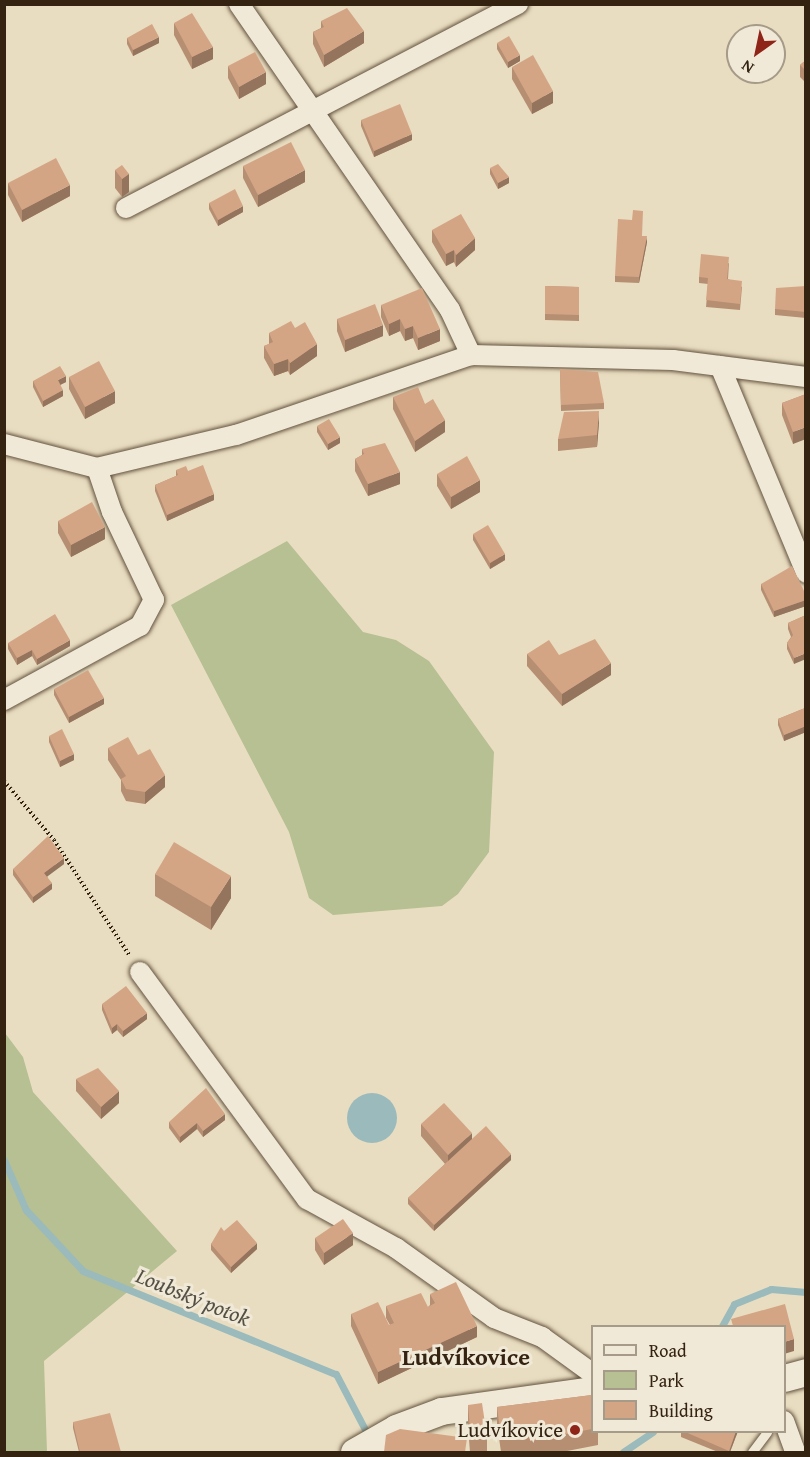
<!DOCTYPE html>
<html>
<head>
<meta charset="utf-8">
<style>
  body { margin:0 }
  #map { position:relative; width:810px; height:1457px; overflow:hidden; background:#e9ddc1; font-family:"Gentium Book Plus",serif }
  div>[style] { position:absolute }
  .green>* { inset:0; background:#b7c092 }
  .water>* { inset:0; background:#9ababb }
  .round { border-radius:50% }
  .stream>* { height:7px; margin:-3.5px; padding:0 3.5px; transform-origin:3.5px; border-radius:3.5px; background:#9ababb }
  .path>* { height:4px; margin-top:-2px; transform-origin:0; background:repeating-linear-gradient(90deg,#352311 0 1.5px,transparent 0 4.5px) }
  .roads { filter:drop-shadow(0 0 2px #62523d) drop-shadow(0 0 2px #62523d) }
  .lane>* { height:9px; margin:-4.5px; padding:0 4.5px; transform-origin:4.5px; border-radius:4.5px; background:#f1e9d7 }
  .street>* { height:20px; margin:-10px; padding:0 10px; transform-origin:10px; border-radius:10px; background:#f1e9d7 }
  .secondary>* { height:27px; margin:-13.5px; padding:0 13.5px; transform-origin:13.5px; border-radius:13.5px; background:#f1e9d7 }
  .wall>* { inset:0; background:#b68e72 }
  .shaded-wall>* { inset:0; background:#94745d }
  .building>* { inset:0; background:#d4a585 }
  .dots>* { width:16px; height:16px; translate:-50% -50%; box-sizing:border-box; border:3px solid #f1e9d7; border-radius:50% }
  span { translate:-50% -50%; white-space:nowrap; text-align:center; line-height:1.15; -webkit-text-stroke:6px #f1e9d7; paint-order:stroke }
  .poi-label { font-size:21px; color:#352311 }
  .right { translate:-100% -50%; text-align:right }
  .water-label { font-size:22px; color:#535044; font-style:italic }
  .quarter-label { font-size:24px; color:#352311; font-weight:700 }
  .frame { position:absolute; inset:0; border:6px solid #352311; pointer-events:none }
  .legend { position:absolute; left:591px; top:1325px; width:195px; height:108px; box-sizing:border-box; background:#f1e9d7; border:2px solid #a69a88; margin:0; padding:8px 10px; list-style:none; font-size:18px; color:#352311 }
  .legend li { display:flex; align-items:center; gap:12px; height:30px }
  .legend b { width:30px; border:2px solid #a69a88 }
  .north { position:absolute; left:726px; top:24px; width:60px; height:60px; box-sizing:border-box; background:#f1e9d7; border:2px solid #a69a88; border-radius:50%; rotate:213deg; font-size:16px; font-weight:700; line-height:24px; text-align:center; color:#352311 }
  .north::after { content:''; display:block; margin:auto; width:21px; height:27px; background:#8f2418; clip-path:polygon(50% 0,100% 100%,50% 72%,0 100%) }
</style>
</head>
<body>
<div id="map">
  <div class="green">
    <i style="clip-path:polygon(287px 541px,363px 632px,396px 640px,429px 661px,494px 752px,489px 852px,458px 894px,442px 906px,333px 915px,309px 898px,289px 832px,171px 605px)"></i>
    <i style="clip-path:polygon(5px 1033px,23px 1057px,33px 1092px,177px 1251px,44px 1361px,47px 1452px,5px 1452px)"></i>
  </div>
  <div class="water">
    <i class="round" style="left:347px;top:1093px;width:50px;height:50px"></i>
  </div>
  <div class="stream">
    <i style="left:4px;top:1160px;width:55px;rotate:66.3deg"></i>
    <i style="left:26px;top:1210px;width:83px;rotate:46.9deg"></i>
    <i style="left:83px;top:1271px;width:273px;rotate:22.2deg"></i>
    <i style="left:336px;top:1374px;width:71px;rotate:62.4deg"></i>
    <i style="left:722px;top:1326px;width:25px;rotate:-61deg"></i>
    <i style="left:734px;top:1304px;width:40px;rotate:-22deg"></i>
    <i style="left:771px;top:1289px;width:35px;rotate:5deg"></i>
    <i style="left:623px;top:1452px;width:36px;rotate:-34deg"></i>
  </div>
  <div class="path">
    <i style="left:4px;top:781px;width:77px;rotate:49.7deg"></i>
    <i style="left:54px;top:840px;width:139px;rotate:56.8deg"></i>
  </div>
  <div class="roads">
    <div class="lane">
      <i style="left:752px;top:1452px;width:25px;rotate:-53deg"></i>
    </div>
    <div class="street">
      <i style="left:239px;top:4px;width:372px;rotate:55.4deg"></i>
      <i style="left:450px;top:310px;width:50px;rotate:65deg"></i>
      <i style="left:126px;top:208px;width:442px;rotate:-27.5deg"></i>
      <i style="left:720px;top:366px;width:224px;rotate:67.4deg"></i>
      <i style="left:4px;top:444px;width:96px;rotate:14.5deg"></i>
      <i style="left:4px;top:700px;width:155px;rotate:-28.6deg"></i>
      <i style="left:140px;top:626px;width:30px;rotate:-62deg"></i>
      <i style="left:154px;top:600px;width:98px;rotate:-115.5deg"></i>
      <i style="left:112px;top:512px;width:46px;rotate:-108.8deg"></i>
      <i style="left:97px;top:468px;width:143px;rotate:-13.4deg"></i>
      <i style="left:236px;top:435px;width:248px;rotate:-18.8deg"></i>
      <i style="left:471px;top:355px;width:202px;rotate:1.4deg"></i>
      <i style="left:673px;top:360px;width:134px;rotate:7.3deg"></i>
      <i style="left:140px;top:972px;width:282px;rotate:53.7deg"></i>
      <i style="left:307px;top:1199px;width:102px;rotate:28.8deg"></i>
      <i style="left:396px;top:1248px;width:120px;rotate:35.5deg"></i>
      <i style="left:494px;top:1318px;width:52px;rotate:21.6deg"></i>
      <i style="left:542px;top:1337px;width:62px;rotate:35.8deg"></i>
      <i style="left:784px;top:1421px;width:33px;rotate:70deg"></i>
    </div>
    <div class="secondary">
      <i style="left:784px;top:1378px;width:23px;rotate:-15deg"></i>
      <i style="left:354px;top:1452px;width:48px;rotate:-29.7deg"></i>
      <i style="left:396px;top:1428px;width:48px;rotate:-20.7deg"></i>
      <i style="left:441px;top:1411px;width:152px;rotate:-7.9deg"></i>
    </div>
  </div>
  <div class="wall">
    <i style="clip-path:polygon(321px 21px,364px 43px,324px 67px,313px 44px,313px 32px,321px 28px)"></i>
    <i style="clip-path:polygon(174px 23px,213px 59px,192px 69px,174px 35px)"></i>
    <i style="clip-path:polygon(127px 38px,159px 43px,133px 56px,127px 44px)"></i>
    <i style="clip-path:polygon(497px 43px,520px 61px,508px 68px,497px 49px)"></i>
    <i style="clip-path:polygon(806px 60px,806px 83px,800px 77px,800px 65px)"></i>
    <i style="clip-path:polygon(228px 66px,266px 84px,239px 99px,228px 78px)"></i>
    <i style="clip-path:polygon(512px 67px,553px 103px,532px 114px,512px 79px)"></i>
    <i style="clip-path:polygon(361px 120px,412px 140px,374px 157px,361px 126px)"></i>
    <i style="clip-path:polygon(243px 166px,305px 182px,258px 207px,243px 178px)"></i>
    <i style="clip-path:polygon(490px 168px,509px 183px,498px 189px,490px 174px)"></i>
    <i style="clip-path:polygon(115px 170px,129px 174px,129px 192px,122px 197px,115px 188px)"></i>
    <i style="clip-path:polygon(8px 183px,70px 196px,22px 222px,8px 195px)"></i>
    <i style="clip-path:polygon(209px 203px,243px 212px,218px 226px,209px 209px)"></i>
    <i style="clip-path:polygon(432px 230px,475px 250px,456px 267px,454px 262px,446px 266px,432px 242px)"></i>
    <i style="clip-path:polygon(642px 236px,647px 242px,639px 283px,615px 282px,615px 276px)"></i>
    <i style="clip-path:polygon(729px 263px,728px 279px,742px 287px,740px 310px,706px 307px,708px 284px,699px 283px,699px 277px)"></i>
    <i style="clip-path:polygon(545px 286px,579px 287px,579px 321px,545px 320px)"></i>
    <i style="clip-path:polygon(806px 286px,806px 318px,775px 315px,775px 309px)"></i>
    <i style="clip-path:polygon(381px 305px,440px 341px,418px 350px,413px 338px,405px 341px,400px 331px,389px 336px,381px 317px)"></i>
    <i style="clip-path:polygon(337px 319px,383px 336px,345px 352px,337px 331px)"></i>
    <i style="clip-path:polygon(295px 328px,317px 356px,290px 375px,288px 371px,274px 376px,264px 358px,264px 346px,269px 344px,269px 333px)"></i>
    <i style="clip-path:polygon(560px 369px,604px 403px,604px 409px,561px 411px)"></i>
    <i style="clip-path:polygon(69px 377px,115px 403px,85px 419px,69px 389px)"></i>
    <i style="clip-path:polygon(33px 381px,66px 382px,60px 385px,63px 396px,43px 407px,33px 387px)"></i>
    <i style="clip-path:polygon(806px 394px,793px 444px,782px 415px,782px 403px)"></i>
    <i style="clip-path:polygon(393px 397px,425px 404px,445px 432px,415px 452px,393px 409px)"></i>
    <i style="clip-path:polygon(599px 422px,597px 447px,558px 451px,558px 439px)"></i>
    <i style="clip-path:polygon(317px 426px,340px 443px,328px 450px,317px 432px)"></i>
    <i style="clip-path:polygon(362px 449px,400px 484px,368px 496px,355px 471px,355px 459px,362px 455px)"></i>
    <i style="clip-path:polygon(176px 470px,188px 471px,214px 500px,167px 521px,155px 491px,155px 485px,176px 476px)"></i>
    <i style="clip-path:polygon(437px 474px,480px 492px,451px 509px,437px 486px)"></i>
    <i style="clip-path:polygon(58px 521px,105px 539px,71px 557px,58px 533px)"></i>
    <i style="clip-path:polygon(473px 534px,505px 560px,490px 569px,473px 540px)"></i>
    <i style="clip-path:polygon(761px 584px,806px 595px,806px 606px,774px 617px,761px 590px)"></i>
    <i style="clip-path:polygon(806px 615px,794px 664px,787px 649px,787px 643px,791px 637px,788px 629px,788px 623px)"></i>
    <i style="clip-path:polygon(8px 643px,70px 646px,37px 665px,32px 656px,17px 665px,8px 649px)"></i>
    <i style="clip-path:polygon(527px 654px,559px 655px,611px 675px,562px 706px,527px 666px)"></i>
    <i style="clip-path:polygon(54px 689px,104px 704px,69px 723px,54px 695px)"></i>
    <i style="clip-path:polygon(805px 708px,806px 732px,784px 741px,778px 725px,778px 719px)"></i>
    <i style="clip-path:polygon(49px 736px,74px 760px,60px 767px,49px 742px)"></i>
    <i style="clip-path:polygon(108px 748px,138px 755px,165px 787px,145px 804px,126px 801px,121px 791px,121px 780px,108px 760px)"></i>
    <i style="clip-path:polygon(64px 864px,47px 876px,52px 889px,33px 903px,13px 875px,13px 869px)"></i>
    <i style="clip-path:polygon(155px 874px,231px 898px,211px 930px,155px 896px)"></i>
    <i style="clip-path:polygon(102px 1004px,147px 1019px,123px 1037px,117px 1030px,112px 1034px,102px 1010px)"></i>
    <i style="clip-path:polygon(76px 1079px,119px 1103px,101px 1119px,76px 1091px)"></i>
    <i style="clip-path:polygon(225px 1120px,203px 1137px,197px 1129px,180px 1143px,169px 1128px,169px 1122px)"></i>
    <i style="clip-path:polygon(421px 1124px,472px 1139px,511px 1160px,434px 1231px,408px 1204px,408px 1198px,445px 1164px,421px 1136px)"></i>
    <i style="clip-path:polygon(224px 1231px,257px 1249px,231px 1273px,211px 1250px,211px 1244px)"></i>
    <i style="clip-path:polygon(315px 1238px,353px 1245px,324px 1265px,315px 1250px)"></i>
    <i style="clip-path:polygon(430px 1294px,477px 1337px,378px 1384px,351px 1326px,351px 1314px,389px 1325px,390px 1325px,386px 1318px,386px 1306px,428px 1307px,430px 1305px)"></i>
    <i style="clip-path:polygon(592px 1395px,592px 1431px,598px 1431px,598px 1445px,562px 1452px,529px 1452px,529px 1451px,516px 1452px,501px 1452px,497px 1424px,497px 1407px)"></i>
    <i style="clip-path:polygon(468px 1405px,487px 1437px,487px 1452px,470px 1452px,468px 1427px)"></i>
    <i style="clip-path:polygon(73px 1422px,121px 1452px,79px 1452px,73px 1428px)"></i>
    <i style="clip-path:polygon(681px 1431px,738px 1431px,730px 1452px,718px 1452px,681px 1437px)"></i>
  </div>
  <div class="shaded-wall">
    <i style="clip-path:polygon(364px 31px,364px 43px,324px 67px,324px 55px)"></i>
    <i style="clip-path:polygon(159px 37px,159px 43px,133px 56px,133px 50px)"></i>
    <i style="clip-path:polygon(213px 47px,213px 59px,192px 69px,192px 57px)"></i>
    <i style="clip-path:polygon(520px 55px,520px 61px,508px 68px,508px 62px)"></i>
    <i style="clip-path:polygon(266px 72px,266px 84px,239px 99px,239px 87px)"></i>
    <i style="clip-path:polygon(553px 91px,553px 103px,532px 114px,532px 103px)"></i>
    <i style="clip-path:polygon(412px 134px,412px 140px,374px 157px,374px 151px)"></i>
    <i style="clip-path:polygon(305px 170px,305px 182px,258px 207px,258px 195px)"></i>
    <i style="clip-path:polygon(129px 174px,129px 192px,122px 197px,122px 179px)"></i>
    <i style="clip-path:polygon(509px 177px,509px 183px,498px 189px,498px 183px)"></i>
    <i style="clip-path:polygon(70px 185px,70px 196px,22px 222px,22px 210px)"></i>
    <i style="clip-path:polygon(243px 206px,243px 212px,218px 226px,218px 220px)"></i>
    <i style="clip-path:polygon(647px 236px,647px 242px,639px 283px,639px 277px)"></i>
    <i style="clip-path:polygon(475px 238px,475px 250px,456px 267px,456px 255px)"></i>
    <i style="clip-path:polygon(454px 250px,454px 262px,446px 266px,446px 254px)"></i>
    <i style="clip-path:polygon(400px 319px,400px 331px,389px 336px,389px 324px)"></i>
    <i style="clip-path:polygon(383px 325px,383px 336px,345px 352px,345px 340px)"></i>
    <i style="clip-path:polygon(413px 326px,413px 338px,405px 341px,405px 329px)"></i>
    <i style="clip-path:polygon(440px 329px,440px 341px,418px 350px,418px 338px)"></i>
    <i style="clip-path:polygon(317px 344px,317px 356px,290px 375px,290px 363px)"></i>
    <i style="clip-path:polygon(288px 359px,288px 371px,274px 376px,274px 364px)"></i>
    <i style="clip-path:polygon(66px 376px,66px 382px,58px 386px,58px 380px)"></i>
    <i style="clip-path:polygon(63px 390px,63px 396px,43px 407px,43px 401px)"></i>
    <i style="clip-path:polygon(115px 391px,115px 403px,85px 419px,85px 407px)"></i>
    <i style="clip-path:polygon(599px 411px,599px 422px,597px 447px,597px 435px)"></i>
    <i style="clip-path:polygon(445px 420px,445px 432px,415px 452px,415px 441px)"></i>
    <i style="clip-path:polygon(806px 427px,806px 439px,793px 444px,793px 432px)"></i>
    <i style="clip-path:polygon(340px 437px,340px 443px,328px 450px,328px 444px)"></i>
    <i style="clip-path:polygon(400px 472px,400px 484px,368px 496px,368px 484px)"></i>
    <i style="clip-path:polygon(480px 480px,480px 492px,451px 509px,451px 497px)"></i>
    <i style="clip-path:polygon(214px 494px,214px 500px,167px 521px,167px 515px)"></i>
    <i style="clip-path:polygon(105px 527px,105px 539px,71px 557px,71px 545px)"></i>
    <i style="clip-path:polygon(505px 554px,505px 560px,490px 569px,490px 563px)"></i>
    <i style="clip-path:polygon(806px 600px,806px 606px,774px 617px,774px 611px)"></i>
    <i style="clip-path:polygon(70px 640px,70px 646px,37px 665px,37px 659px)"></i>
    <i style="clip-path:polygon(32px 650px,32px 656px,17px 665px,17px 658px)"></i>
    <i style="clip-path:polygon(806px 653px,806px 659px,794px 664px,794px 658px)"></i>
    <i style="clip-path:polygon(611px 663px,611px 675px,562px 706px,562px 694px)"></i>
    <i style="clip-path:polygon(104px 698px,104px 704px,69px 723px,69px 717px)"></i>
    <i style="clip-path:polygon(806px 726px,806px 732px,784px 741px,784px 735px)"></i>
    <i style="clip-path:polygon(74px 754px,74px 760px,60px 767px,60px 761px)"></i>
    <i style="clip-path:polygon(165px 775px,165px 787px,145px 804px,145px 792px)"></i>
    <i style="clip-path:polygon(64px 858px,64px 864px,44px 879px,44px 873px)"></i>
    <i style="clip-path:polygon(231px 876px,231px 898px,211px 930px,211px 907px)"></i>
    <i style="clip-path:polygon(52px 883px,52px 889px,33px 903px,33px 897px)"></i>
    <i style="clip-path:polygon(147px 1013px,147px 1019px,123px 1037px,123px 1031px)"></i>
    <i style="clip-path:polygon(117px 1024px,117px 1030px,112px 1034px,112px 1028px)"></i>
    <i style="clip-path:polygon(119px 1091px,119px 1103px,101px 1119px,101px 1107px)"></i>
    <i style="clip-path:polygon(225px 1114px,225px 1120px,203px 1137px,203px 1131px)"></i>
    <i style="clip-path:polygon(197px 1123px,197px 1129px,180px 1143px,180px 1137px)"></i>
    <i style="clip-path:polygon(472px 1133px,472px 1145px,448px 1167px,448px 1155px)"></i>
    <i style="clip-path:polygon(511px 1154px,511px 1160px,434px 1231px,434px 1225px)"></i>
    <i style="clip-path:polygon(353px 1233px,353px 1245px,324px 1265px,324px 1253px)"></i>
    <i style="clip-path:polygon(257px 1243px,257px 1249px,231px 1273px,231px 1267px)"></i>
    <i style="clip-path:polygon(477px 1326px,477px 1337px,378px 1384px,378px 1372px)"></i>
    <i style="clip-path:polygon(794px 1339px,794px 1351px,784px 1354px,784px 1342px)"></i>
    <i style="clip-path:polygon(736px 1431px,738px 1431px,730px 1452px,729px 1452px)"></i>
  </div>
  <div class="building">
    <i style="clip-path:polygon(347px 8px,364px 31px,324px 55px,313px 32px,324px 27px,321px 21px)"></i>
    <i style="clip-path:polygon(192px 13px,213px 47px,192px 57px,174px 23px)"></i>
    <i style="clip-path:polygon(152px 24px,159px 37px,133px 50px,127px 38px)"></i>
    <i style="clip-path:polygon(509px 36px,520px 55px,508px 62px,497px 43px)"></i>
    <i style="clip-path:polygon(255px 52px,266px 72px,239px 87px,228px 66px)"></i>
    <i style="clip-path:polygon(533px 55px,553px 91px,532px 103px,512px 67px)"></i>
    <i style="clip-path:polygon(806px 60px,806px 71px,800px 65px)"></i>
    <i style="clip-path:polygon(400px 104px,412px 134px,374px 151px,361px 120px)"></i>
    <i style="clip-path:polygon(291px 142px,305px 170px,258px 195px,243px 166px)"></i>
    <i style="clip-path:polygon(56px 158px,70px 185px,22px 210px,8px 183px)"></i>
    <i style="clip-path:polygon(498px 164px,509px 177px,498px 183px,490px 168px)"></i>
    <i style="clip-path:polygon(122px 165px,129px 174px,122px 179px,115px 170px)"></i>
    <i style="clip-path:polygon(235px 189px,243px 206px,218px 220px,209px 203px)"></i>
    <i style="clip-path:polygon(633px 210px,643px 211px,642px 236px,647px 236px,639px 277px,615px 276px,618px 219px,632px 220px)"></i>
    <i style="clip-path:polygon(461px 214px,475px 238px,456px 255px,454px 250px,446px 254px,432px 230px)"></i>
    <i style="clip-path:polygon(701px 254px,729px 257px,727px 279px,742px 281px,740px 304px,706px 300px,708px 278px,699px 277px)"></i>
    <i style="clip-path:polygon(545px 286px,579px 287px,579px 315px,545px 314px)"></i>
    <i style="clip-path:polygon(806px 286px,806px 312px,775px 309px,776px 288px)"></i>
    <i style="clip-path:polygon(422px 288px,440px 329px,418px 338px,413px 326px,405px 329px,400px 319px,389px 324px,381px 305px)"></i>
    <i style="clip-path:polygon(375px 304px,383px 325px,345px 340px,337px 319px)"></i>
    <i style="clip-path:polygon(291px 321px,295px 328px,305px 322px,317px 344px,290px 363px,288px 359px,274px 364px,264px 346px,273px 342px,269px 333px)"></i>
    <i style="clip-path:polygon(99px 361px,115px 391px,85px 407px,69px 377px)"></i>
    <i style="clip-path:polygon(60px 366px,66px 376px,58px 380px,63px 390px,43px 401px,33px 381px)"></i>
    <i style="clip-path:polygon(560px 369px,598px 372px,604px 403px,561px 405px)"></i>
    <i style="clip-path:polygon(418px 387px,425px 404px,433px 399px,445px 420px,415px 441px,393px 397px)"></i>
    <i style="clip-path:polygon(806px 394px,806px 427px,793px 432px,782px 403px)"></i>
    <i style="clip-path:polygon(599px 411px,597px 435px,558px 439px,564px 412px)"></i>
    <i style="clip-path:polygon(329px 419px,340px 437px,328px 444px,317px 426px)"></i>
    <i style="clip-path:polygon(385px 443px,400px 472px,368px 484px,355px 459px,364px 454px,362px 449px)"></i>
    <i style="clip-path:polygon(467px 456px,480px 480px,451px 497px,437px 474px)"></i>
    <i style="clip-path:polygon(203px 465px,214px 494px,167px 515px,155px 485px,178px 475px,176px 470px,186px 466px,188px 471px)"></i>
    <i style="clip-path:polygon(92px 502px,105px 527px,71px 545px,58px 521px)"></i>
    <i style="clip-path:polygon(488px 525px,505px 554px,490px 563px,473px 534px)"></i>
    <i style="clip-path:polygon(792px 566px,806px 595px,806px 600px,774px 611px,761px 584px)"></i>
    <i style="clip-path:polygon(55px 614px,70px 640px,37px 659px,32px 650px,17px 658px,8px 643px)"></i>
    <i style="clip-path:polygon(806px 615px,806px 653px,794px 658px,787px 643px,793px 635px,788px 623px)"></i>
    <i style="clip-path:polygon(595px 639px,611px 663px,562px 694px,527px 654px,549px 640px,559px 655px)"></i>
    <i style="clip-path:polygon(88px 670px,104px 698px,69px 717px,54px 689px)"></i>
    <i style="clip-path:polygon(805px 708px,806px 726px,784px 735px,778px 719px)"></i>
    <i style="clip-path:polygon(62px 729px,74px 754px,60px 761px,49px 736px)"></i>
    <i style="clip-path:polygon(128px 737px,138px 755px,150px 749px,165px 775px,145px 792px,126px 789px,121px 779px,126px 776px,108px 748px)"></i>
    <i style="clip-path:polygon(48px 836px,64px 858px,44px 873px,52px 883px,33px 897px,13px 869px)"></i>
    <i style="clip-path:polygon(174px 842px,231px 876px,211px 907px,155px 874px)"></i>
    <i style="clip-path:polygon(126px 986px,147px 1013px,123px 1031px,117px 1024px,112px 1028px,102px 1004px)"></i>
    <i style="clip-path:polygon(98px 1068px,119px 1091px,101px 1107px,76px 1079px)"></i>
    <i style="clip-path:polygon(206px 1088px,225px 1114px,203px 1131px,197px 1123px,180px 1137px,169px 1122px)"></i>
    <i style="clip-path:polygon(444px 1103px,472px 1133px,448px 1155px,421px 1124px)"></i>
    <i style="clip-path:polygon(486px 1126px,511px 1154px,434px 1225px,408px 1198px)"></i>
    <i style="clip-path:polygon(343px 1219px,353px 1233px,324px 1253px,315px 1238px)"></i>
    <i style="clip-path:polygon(237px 1220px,257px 1243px,231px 1267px,211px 1244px,221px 1227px,224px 1231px)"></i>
    <i style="clip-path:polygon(456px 1282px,477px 1326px,378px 1372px,351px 1314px,378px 1302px,389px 1325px,394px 1323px,386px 1306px,421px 1293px,428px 1307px,435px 1303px,430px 1294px)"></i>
    <i style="clip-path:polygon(785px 1304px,794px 1339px,784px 1342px,784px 1326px,733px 1326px,731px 1319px)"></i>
    <i style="clip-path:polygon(592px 1395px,592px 1429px,530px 1441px,529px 1434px,501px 1437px,497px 1407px)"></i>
    <i style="clip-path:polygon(482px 1403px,487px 1437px,471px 1439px,468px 1405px)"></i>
    <i style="clip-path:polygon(110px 1413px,121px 1452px,80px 1452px,73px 1422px)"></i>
    <i style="clip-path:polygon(400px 1429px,467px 1438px,465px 1452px,384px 1452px,386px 1435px)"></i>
    <i style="clip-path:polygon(683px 1431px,736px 1431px,729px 1451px)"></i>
  </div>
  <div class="dots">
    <i style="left:575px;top:1430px;background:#8f2418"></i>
  </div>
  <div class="poi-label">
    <span class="right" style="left:563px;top:1430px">Ludvíkovice</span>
  </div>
  <div class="water-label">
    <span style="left:193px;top:1297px;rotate:22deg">Loubský potok</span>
  </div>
  <div class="quarter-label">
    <span style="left:466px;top:1357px">Ludvíkovice</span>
  </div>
  <div class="frame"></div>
  <ul class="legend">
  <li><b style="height:8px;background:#f1e9d7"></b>Road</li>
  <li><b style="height:16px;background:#b7c092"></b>Park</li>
  <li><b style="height:16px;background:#d4a585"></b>Building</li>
  </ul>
  <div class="north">N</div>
</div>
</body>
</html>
